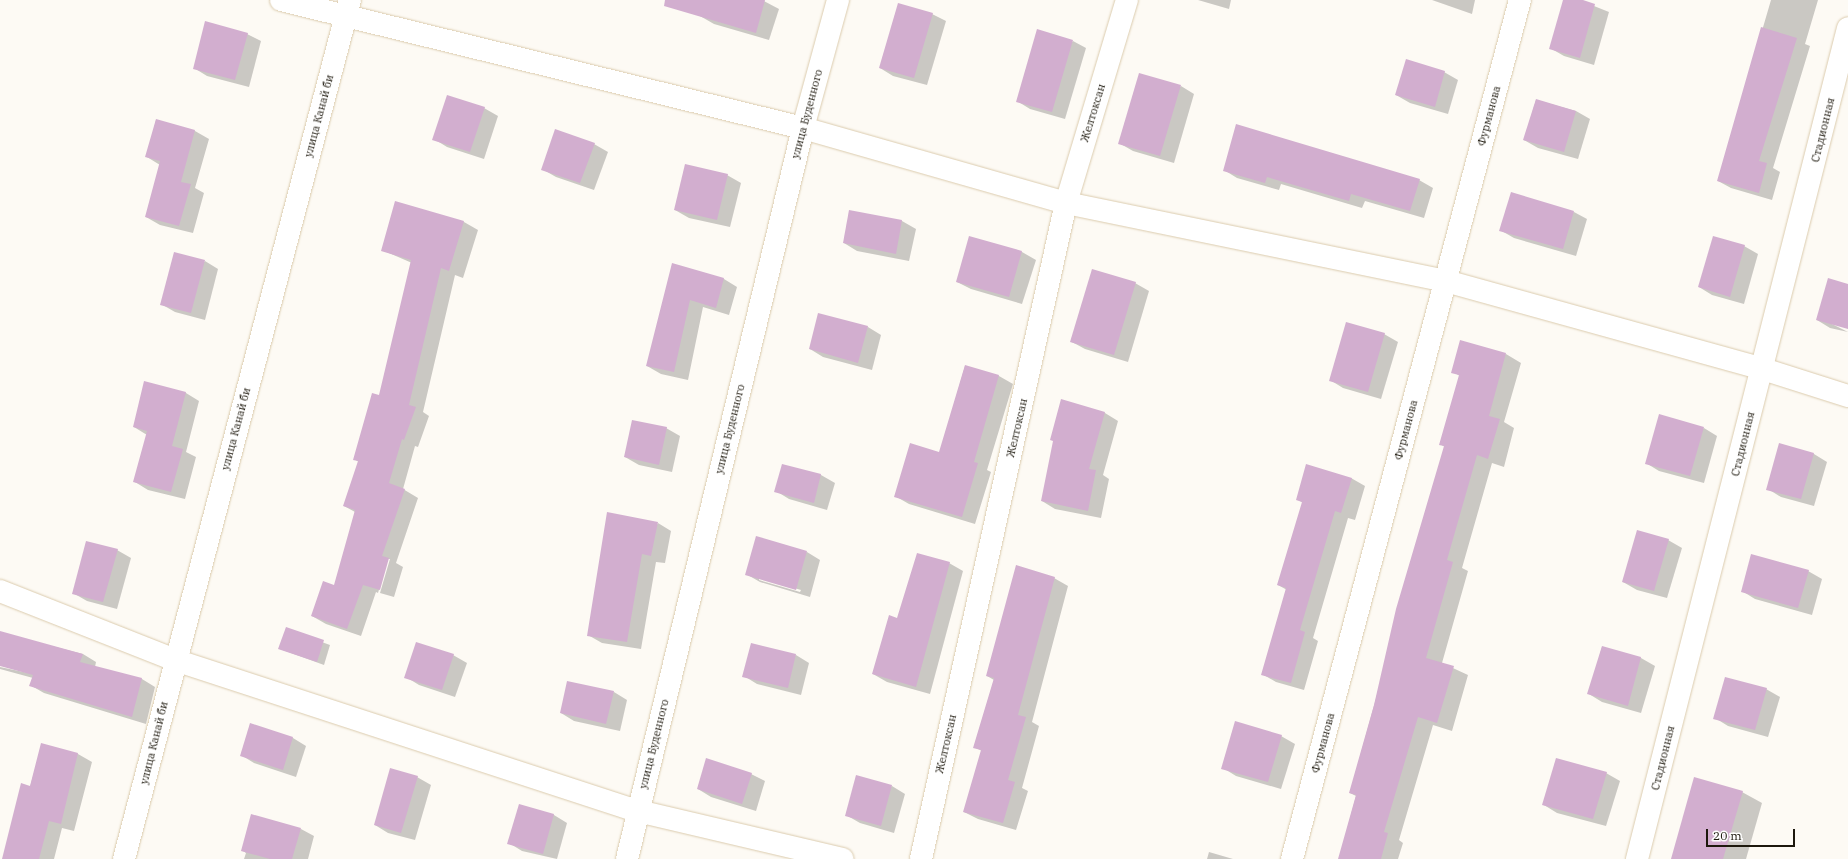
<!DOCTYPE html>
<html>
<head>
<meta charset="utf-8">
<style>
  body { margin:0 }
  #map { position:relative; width:1848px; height:859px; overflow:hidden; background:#fdfaf4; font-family:"IBM Plex Serif",serif }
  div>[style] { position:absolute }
  .shadow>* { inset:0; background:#0003 }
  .building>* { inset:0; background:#d2aecf }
  .roads { filter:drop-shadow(0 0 1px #dbcbad) drop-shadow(0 0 1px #dbcbad) }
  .minor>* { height:22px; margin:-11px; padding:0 11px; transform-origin:11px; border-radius:11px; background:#fff }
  span { translate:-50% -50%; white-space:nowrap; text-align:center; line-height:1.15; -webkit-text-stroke:3px #fff; paint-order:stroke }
  .street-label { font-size:11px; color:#1d180d }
  .scale { position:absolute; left:1706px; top:829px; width:89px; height:18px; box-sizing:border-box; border:2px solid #1d180d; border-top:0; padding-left:5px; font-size:12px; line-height:14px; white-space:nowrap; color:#1d180d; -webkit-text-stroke:3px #fff; paint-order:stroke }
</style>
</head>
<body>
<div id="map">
  <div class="shadow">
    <i style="clip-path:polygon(705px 0,762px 0,779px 9px,769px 40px,714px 24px,700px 16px)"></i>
    <i style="clip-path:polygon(1198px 0,1231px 0,1229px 9px)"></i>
    <i style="clip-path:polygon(1432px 0,1475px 0,1472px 14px)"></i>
    <i style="clip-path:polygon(1564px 0,1579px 0,1609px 12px,1594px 65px,1564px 56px,1550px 48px)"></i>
    <i style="clip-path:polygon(1771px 0,1818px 0,1805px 44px,1810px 46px,1773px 168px,1780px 172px,1772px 200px,1731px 188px,1718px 181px)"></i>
    <i style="clip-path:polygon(932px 14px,946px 21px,927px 85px,893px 76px,880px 68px)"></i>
    <i style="clip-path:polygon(247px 34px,261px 41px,249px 87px,207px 76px,194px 68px)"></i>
    <i style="clip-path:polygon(1073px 41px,1086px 48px,1065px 119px,1030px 109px,1017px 101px)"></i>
    <i style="clip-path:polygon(1444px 72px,1458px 80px,1448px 114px,1410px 103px,1396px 95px)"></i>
    <i style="clip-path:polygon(1181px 86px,1194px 94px,1174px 163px,1133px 151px,1119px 143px)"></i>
    <i style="clip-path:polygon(1536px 100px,1576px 111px,1590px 119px,1578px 159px,1538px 148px,1524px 140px)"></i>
    <i style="clip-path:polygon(484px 108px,498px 116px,484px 159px,447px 147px,434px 139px)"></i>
    <i style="clip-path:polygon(156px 120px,195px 131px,209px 139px,195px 188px,204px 193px,193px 233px,160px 225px,146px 217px,160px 165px,147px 157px)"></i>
    <i style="clip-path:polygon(594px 144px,608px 152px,594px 190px,556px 177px,542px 169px)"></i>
    <i style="clip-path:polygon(1224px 170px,1419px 180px,1433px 188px,1424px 218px,1365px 201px,1362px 208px,1281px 184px,1279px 190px,1237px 178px)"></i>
    <i style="clip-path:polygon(727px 175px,741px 183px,730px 227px,689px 218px,675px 210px)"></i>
    <i style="clip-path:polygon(396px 202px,464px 222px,478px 230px,463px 278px,455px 275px,423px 412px,429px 416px,418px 447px,415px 446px,403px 489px,418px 498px,396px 563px,403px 567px,394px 597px,380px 593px,390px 559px,388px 559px,378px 593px,376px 592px,361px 636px,326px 624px,312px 616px,335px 586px,355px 512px,344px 506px,359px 462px,354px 459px,380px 396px,412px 263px,382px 250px)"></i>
    <i style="clip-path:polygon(850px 211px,902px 221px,916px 229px,909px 261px,857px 251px,844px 243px)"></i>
    <i style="clip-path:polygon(1574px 212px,1587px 219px,1576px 256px,1514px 238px,1500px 230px)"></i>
    <i style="clip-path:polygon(970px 237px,1022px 252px,1036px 260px,1022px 304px,971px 289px,957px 282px)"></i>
    <i style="clip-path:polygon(1744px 246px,1758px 254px,1744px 304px,1712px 295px,1699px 287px)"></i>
    <i style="clip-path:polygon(205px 261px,218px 269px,205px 320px,175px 312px,161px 304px)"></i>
    <i style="clip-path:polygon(673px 264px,724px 279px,737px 287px,729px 315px,703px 307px,688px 380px,661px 374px,647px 366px)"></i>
    <i style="clip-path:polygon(1135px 283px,1149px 291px,1128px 362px,1085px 349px,1072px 342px)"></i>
    <i style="clip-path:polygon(1848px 285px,1848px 328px,1830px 323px,1848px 332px,1830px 328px,1817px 320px)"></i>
    <i style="clip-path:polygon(868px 327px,881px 335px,872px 370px,823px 357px,810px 349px)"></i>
    <i style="clip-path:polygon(1384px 334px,1398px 342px,1381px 399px,1343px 388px,1330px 380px)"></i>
    <i style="clip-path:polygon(1506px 354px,1521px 363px,1504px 422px,1514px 428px,1504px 467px,1492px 463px,1462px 568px,1468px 571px,1442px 663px,1468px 675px,1452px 731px,1433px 725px,1399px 840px,1403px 843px,1398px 859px,1339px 859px,1356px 796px,1350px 793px,1445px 447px,1440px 444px,1460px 376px,1453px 372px)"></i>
    <i style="clip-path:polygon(965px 366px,999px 376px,1013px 384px,987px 470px,991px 472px,975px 524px,909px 504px,895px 496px,940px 453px)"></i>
    <i style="clip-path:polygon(145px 383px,186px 393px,199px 401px,186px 452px,196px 457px,185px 499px,148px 490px,135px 482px,147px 435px,134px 427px)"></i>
    <i style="clip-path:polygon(1062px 400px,1105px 413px,1118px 421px,1103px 475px,1109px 479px,1101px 518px,1055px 509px,1042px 501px)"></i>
    <i style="clip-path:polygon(666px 428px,680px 436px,672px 472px,639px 465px,625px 457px)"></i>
    <i style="clip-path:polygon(1704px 428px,1717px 436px,1704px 483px,1659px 471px,1646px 463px)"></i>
    <i style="clip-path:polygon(1780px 444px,1814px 454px,1827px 462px,1814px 506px,1781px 497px,1768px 489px)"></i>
    <i style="clip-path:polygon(783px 465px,821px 475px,835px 483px,827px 510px,789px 499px,776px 491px)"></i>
    <i style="clip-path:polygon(1351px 478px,1365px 486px,1355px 520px,1348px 518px,1313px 638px,1318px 641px,1304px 690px,1276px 682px,1262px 674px,1287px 590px,1278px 585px,1303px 503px,1297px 499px)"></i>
    <i style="clip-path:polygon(658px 523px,671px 531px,665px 563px,656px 562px,641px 649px,602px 643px,588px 635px)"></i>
    <i style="clip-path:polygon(1668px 540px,1682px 548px,1667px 598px,1637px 590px,1623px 582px)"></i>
    <i style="clip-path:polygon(117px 550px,131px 558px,117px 609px,87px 601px,73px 593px)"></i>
    <i style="clip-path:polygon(evenodd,807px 552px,820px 560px,810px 597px,760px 582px,746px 574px,807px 552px,759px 578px,801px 590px,800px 592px,759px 580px,759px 578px)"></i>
    <i style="clip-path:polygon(949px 563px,963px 571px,930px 694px,887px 682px,873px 674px)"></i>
    <i style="clip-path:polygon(1808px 571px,1822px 579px,1812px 615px,1755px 599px,1742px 591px)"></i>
    <i style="clip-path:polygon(1054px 578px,1068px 586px,1032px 722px,1039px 726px,1022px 788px,1028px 791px,1016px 830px,978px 819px,964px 812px,982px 751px,974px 747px,994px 680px,987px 676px)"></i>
    <i style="clip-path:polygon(286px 629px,330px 645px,324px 665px,280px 649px)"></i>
    <i style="clip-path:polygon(0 633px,83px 654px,96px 662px,95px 667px,142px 679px,155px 687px,146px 724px,44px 693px,30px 685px,33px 678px,0 669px,0 667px,38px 675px,0 665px)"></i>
    <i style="clip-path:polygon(1602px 647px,1641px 658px,1655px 666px,1641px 713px,1602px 702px,1589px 694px)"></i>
    <i style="clip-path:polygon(453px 655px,467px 663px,455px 697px,419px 685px,406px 677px)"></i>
    <i style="clip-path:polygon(796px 655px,809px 663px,801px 695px,757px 684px,744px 676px)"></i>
    <i style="clip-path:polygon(1766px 689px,1780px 697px,1768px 737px,1728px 726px,1715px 718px)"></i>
    <i style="clip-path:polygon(614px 692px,627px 700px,620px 731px,574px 721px,561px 713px)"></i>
    <i style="clip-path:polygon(251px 724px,293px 738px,306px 746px,296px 777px,254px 763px,241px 755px)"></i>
    <i style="clip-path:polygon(1281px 736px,1295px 744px,1281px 789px,1236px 776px,1223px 768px)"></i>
    <i style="clip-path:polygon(42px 744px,78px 754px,92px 762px,74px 831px,62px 828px,54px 859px,3px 859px,30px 787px)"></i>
    <i style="clip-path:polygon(1606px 773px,1620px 781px,1606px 826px,1557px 813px,1544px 805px)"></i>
    <i style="clip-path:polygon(751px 774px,765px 781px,756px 811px,711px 797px,698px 789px)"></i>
    <i style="clip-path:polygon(417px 777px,431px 785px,415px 840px,388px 833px,375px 825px)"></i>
    <i style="clip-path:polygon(892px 786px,905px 794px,894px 833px,860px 823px,846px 815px)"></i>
    <i style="clip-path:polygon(1742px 792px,1762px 803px,1746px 859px,1678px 859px)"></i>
    <i style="clip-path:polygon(520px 805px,554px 815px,567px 823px,557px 859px,522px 851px,509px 843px)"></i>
    <i style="clip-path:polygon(301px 829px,314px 836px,308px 859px,244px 859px,246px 853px,242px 850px)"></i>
    <i style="clip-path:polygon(1209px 852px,1233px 859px,1207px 859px)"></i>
  </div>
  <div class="building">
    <i style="clip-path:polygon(665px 0,765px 0,756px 33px,664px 6px)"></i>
    <i style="clip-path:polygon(1563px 0,1583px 0,1595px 4px,1580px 58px,1549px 49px)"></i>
    <i style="clip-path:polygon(898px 3px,933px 13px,914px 78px,879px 68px)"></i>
    <i style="clip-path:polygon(205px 21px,248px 33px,235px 80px,193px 69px)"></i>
    <i style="clip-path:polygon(1761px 27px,1797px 38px,1759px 161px,1767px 163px,1759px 193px,1717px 181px)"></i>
    <i style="clip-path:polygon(1037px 29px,1073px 40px,1052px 112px,1016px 102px)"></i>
    <i style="clip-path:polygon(1406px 59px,1445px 71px,1435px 107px,1395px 95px)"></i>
    <i style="clip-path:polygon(1139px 73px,1181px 85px,1160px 156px,1118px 144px)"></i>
    <i style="clip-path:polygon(447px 95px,485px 107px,470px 152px,432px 140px)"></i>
    <i style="clip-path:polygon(1536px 99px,1576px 111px,1564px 152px,1523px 140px)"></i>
    <i style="clip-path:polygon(156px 119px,195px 130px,181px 182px,191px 184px,179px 226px,145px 217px,160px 161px,145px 157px)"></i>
    <i style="clip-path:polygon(1236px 124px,1420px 179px,1410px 211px,1351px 194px,1349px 201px,1267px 177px,1265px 183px,1223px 171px)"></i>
    <i style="clip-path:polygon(555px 129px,595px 143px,580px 183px,541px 170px)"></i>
    <i style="clip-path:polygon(685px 164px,728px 174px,717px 220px,674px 210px)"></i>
    <i style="clip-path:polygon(1511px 192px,1574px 211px,1563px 249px,1499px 231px)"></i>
    <i style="clip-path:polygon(395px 201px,464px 221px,449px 271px,441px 268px,409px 405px,416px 407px,404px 440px,402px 439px,389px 483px,405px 489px,382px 556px,389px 558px,380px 590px,363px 585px,347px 629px,311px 616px,323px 581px,334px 585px,355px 510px,343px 506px,358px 461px,353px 460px,372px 393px,379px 395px,411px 260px,381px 251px)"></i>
    <i style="clip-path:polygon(849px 210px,902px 220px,896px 254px,843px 243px)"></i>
    <i style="clip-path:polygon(969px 236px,1022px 251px,1009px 297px,956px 282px)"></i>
    <i style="clip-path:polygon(1713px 236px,1745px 245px,1730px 297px,1698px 287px)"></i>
    <i style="clip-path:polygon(174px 252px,205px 260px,191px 313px,160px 305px)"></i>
    <i style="clip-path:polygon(672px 263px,724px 278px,716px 308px,690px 300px,674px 372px,646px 366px)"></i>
    <i style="clip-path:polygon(1092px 269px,1136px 282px,1114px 355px,1070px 342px)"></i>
    <i style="clip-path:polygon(1828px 278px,1848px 284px,1848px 329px,1816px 320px)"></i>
    <i style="clip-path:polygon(818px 313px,868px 326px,858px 363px,809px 349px)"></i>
    <i style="clip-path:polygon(1346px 322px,1385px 333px,1368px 392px,1329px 381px)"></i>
    <i style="clip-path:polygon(1460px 340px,1506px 353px,1489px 416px,1500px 419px,1488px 459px,1477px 455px,1447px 560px,1453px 562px,1426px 658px,1454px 666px,1437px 723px,1418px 717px,1384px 832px,1388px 833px,1381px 859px,1338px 859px,1356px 795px,1349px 793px,1374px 705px,1396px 609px,1444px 446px,1439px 445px,1459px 375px,1451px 373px)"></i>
    <i style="clip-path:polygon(965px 365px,999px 375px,974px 462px,978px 463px,962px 517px,894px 497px,910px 443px,939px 452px)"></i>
    <i style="clip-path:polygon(144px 381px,186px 392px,172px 446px,183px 449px,171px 492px,133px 482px,147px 431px,133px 427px)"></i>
    <i style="clip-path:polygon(1061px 399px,1105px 412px,1089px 469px,1096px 470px,1088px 511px,1041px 501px,1053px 441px,1050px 440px)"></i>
    <i style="clip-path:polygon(1659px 414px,1704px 427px,1690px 476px,1645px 464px)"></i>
    <i style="clip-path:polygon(632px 420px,667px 427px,659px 465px,624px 457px)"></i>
    <i style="clip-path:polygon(1779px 443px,1814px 453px,1801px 499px,1766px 490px)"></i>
    <i style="clip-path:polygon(782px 464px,821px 474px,814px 503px,774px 492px)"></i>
    <i style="clip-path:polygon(1306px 464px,1352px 478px,1341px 513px,1335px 511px,1300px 630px,1305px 632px,1291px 683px,1261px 675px,1286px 588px,1277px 585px,1302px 502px,1296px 500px)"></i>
    <i style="clip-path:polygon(607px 512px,658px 522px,651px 556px,642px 554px,627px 642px,587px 636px)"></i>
    <i style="clip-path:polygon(1637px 530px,1669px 539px,1654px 591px,1622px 582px)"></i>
    <i style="clip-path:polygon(756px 536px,807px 551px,796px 590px,745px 575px)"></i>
    <i style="clip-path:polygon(86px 541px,118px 549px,103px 602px,72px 594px)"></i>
    <i style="clip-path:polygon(917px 553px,950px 562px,916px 687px,872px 674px,889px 615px,897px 618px)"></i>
    <i style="clip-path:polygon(1751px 554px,1809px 570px,1798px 608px,1741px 592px)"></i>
    <i style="clip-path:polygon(1016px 565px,1055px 577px,1018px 715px,1026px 717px,1008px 780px,1015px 782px,1003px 823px,963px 812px,981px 750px,973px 748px,994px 678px,986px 676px)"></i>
    <i style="clip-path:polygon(286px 627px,324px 640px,317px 662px,278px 649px)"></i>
    <i style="clip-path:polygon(0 631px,83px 654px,80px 662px,142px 678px,132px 717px,29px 686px,33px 675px,0 666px)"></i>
    <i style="clip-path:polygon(416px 642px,454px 654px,442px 690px,404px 678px)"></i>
    <i style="clip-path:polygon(751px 643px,796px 654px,788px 688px,742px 677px)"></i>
    <i style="clip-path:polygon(1602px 646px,1641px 657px,1628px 706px,1587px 694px)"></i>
    <i style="clip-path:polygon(1725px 677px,1767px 688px,1755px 730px,1713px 719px)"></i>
    <i style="clip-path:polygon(567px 681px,614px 691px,606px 724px,560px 713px)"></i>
    <i style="clip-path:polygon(1235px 721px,1282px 735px,1268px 782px,1221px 769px)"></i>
    <i style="clip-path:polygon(250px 723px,293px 737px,283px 770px,240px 756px)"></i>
    <i style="clip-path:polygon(41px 743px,78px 753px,61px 824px,49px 821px,39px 859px,2px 859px,21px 783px,30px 786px)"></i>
    <i style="clip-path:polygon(706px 758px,752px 773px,742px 804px,697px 789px)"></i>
    <i style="clip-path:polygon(1556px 758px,1607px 772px,1593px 819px,1542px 805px)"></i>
    <i style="clip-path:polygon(390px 768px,418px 776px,401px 833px,374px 825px)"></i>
    <i style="clip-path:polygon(856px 775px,892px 785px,881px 826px,845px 816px)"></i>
    <i style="clip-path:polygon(1694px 777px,1743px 791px,1723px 859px,1671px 859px)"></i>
    <i style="clip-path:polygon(519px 804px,554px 814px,543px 854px,507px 844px)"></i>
    <i style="clip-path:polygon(251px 814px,301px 828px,292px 859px,270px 859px,241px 851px)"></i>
  </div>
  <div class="roads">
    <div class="minor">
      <i style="left:281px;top:0;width:537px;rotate:13.78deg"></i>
      <i style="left:803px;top:128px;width:273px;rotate:15.9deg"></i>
      <i style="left:1066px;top:203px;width:388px;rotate:11.6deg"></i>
      <i style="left:1446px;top:281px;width:329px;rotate:15.5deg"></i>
      <i style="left:1763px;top:369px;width:89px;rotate:17.6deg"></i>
      <i style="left:0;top:591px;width:188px;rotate:21.5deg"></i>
      <i style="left:175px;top:660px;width:487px;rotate:18.1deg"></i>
      <i style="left:638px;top:811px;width:210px;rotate:13.2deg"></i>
      <i style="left:124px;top:859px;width:888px;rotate:-75.26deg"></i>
      <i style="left:627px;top:859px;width:752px;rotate:-76.46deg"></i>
      <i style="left:803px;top:128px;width:133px;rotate:-74.7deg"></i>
      <i style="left:921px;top:859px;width:672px;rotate:-77.54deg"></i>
      <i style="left:1066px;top:203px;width:212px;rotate:-73.3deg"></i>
      <i style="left:1292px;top:859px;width:889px;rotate:-75.14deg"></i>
      <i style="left:1637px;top:859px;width:857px;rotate:-75.75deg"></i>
    </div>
  </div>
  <div class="street-label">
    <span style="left:1093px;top:113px;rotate:-73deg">Желтоксан</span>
    <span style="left:807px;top:114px;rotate:-75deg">улица Буденного</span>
    <span style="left:319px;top:116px;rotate:-75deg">улица Канай би</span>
    <span style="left:1489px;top:116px;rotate:-75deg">Фурманова</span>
    <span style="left:1823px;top:130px;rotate:-76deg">Стадионная</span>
    <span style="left:1017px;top:428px;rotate:-77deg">Желтоксан</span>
    <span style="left:236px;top:429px;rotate:-75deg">улица Канай би</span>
    <span style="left:730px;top:429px;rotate:-76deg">улица Буденного</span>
    <span style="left:1406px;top:430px;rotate:-75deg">Фурманова</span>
    <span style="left:1743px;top:444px;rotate:-76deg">Стадионная</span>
    <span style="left:154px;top:743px;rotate:-76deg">улица Канай би</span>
    <span style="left:1323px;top:743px;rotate:-75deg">Фурманова</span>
    <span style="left:654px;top:744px;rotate:-76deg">улица Буденного</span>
    <span style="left:946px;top:744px;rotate:-77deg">Желтоксан</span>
    <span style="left:1663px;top:758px;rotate:-76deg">Стадионная</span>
  </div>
  <div class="scale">20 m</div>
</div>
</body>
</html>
